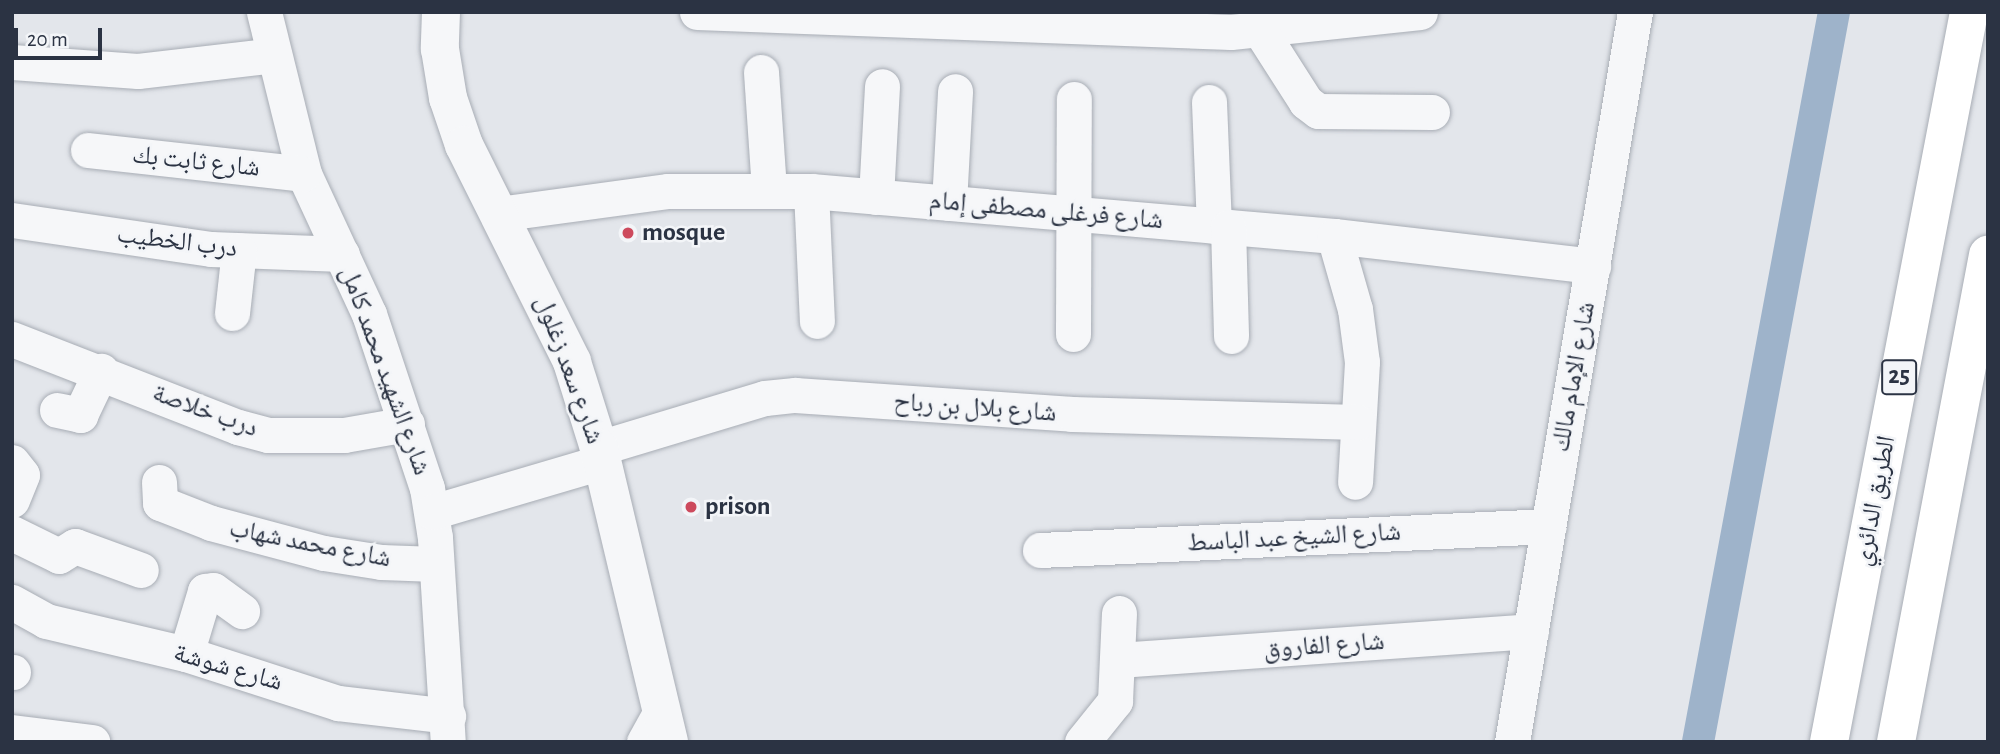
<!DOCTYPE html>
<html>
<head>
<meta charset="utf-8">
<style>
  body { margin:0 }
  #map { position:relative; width:2000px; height:754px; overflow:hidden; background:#e3e6eb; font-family:"Alegreya Sans","Noto Naskh Arabic",sans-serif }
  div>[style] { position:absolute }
  .canal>* { height:32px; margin:-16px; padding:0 16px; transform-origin:16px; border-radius:16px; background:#9eb3ca }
  .roads { filter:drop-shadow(0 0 2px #a8adb5) drop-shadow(0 0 2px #a8adb5) }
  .minor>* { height:35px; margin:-17.5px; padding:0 17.5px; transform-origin:17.5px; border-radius:17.5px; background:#f6f7f9 }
  .tertiary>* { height:38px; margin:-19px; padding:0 19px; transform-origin:19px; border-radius:19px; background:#f6f7f9 }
  .trunk>* { height:38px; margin:-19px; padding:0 19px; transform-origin:19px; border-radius:19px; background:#fff }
  .dots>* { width:19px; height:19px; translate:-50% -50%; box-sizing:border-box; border:4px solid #f3f5f8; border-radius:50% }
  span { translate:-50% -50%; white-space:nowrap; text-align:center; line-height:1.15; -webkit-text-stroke:5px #f3f5f8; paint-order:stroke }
  .shield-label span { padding:2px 5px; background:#f3f5f8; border:2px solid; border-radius:5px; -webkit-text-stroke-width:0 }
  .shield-label { font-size:24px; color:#2b3343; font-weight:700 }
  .street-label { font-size:26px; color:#2b3343 }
  .poi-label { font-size:26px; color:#2b3343; font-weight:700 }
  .left { translate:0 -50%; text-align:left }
  .frame { position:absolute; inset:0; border:14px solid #2b3343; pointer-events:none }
  .scale { position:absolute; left:14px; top:28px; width:88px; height:32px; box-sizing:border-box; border:4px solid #2b3343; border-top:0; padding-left:9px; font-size:21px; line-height:24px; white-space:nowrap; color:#2b3343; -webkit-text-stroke:5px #f3f5f8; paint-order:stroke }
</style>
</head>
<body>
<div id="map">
  <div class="canal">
    <i style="left:1698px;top:742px;width:743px;rotate:-79.45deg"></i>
  </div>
  <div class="roads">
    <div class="minor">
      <i style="left:264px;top:12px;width:167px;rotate:76.1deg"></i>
      <i style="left:304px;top:174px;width:154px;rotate:65.1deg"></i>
      <i style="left:369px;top:314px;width:183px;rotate:71.6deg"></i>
      <i style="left:427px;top:488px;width:51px;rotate:80.9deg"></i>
      <i style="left:435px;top:538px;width:204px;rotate:86.4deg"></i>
      <i style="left:697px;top:12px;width:534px;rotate:2.14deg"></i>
      <i style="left:1231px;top:32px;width:190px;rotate:-6deg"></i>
      <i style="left:1260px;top:30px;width:85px;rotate:57.4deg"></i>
      <i style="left:1306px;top:102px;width:15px;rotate:37deg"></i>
      <i style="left:1318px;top:111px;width:114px;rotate:0.5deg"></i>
      <i style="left:12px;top:62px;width:126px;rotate:4.1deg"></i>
      <i style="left:138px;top:71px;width:137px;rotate:-6.7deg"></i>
      <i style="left:761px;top:72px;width:117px;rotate:86.1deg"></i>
      <i style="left:1209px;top:102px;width:124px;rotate:87.7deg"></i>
      <i style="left:88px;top:150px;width:217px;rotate:6.3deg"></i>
      <i style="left:811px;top:191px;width:130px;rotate:87.4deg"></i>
      <i style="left:876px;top:197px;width:111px;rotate:-86.9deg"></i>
      <i style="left:949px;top:203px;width:112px;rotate:-86.9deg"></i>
      <i style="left:498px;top:214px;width:172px;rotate:-7.7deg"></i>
      <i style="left:668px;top:191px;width:143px"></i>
      <i style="left:811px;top:191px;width:525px;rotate:4.92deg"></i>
      <i style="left:1334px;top:236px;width:261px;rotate:6.6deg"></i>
      <i style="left:12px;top:220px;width:201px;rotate:8.3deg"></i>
      <i style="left:211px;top:249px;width:131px;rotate:2.2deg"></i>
      <i style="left:1228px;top:227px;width:109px;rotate:88.4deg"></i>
      <i style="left:1334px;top:236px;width:76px;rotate:74deg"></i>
      <i style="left:1355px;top:309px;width:53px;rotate:82.5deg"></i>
      <i style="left:1362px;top:362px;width:120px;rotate:93.3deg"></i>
      <i style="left:232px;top:313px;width:63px;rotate:-83.7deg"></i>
      <i style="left:1073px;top:334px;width:235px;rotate:-89.8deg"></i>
      <i style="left:12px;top:339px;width:243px;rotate:21.3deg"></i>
      <i style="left:238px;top:427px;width:31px;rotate:15deg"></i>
      <i style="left:268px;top:435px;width:76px"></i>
      <i style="left:344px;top:435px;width:64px;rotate:-9.9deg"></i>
      <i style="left:57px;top:410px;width:24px;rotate:12deg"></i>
      <i style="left:80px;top:415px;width:49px;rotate:-64.5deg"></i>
      <i style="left:599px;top:448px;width:173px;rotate:-16.8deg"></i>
      <i style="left:765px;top:398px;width:30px;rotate:-6deg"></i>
      <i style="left:795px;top:395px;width:278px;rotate:3.9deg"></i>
      <i style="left:1072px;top:414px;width:286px;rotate:1.6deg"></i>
      <i style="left:12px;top:462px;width:16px;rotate:52deg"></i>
      <i style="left:22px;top:475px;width:27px;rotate:112deg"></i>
      <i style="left:159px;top:482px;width:21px;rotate:87deg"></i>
      <i style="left:160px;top:503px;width:55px;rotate:21.4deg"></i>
      <i style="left:211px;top:523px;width:117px;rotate:14.9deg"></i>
      <i style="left:324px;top:553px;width:58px;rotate:9deg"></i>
      <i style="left:381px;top:562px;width:55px;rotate:2.1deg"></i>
      <i style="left:432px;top:512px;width:177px;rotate:-16.4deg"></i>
      <i style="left:12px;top:533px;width:52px;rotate:26.1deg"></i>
      <i style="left:59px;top:556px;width:19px;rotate:-32deg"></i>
      <i style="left:75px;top:546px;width:70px;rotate:20deg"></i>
      <i style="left:1040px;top:550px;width:509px;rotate:-2.7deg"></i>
      <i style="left:12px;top:602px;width:39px;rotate:29deg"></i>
      <i style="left:46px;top:621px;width:144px;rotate:13.3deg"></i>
      <i style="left:186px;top:654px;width:160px;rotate:17.9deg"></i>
      <i style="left:338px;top:703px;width:111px;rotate:6.7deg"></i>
      <i style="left:186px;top:654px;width:66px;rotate:-73.2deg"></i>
      <i style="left:205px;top:591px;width:8px;rotate:-7deg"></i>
      <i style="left:213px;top:590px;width:36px;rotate:36deg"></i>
      <i style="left:1118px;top:660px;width:414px;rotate:-4deg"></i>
      <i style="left:12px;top:672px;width:1px"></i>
      <i style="left:12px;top:732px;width:81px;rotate:7.1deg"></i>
      <i style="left:644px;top:742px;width:37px;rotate:-61deg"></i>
      <i style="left:1082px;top:742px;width:53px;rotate:-51.2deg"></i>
      <i style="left:1115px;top:701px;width:88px;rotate:-87.4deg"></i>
      <i style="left:1512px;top:742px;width:740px;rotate:-80.44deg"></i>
    </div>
    <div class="tertiary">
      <i style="left:441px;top:12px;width:37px;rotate:92deg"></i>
      <i style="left:440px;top:49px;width:50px;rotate:80.7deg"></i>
      <i style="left:448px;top:98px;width:50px;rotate:71.2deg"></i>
      <i style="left:464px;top:145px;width:242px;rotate:63.5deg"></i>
      <i style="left:572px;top:362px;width:90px;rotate:72.6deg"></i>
      <i style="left:599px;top:448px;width:302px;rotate:76.6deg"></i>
    </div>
    <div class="trunk">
      <i style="left:1829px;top:742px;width:743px;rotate:-79.14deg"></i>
      <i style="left:1896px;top:742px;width:496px;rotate:-79.3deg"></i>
    </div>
  </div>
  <div class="dots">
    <i style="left:628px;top:233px;background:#cd4a5d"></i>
    <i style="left:691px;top:507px;background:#cd4a5d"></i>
  </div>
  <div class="shield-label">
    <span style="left:1899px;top:377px">25</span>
  </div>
  <div class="street-label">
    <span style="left:196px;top:162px;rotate:6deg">شارع ثابت بك</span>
    <span style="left:1046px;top:211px;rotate:5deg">شارع فرغلى مصطفى إمام</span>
    <span style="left:177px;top:242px;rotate:7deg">درب الخطيب</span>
    <span style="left:569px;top:370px;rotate:70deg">شارع سعد زغلول</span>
    <span style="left:385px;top:371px;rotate:70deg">شارع الشهيد محمد كامل</span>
    <span style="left:1574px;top:377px;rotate:-80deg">شارع الإمام مالك</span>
    <span style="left:975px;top:408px;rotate:4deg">شارع بلال بن رباح</span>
    <span style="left:205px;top:411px;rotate:20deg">درب خلاصة</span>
    <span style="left:1875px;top:501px;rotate:-79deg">الطريق الدائري</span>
    <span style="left:1294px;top:538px;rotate:-3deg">شارع الشيخ عبد الباسط</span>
    <span style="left:310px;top:544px;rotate:11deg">شارع محمد شهاب</span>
    <span style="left:1324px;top:646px;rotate:-4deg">شارع الفاروق</span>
    <span style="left:228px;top:668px;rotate:16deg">شارع شوشة</span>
  </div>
  <div class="poi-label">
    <span class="left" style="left:642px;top:233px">mosque</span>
    <span class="left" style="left:705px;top:507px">prison</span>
  </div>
  <div class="frame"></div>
  <div class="scale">20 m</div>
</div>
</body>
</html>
